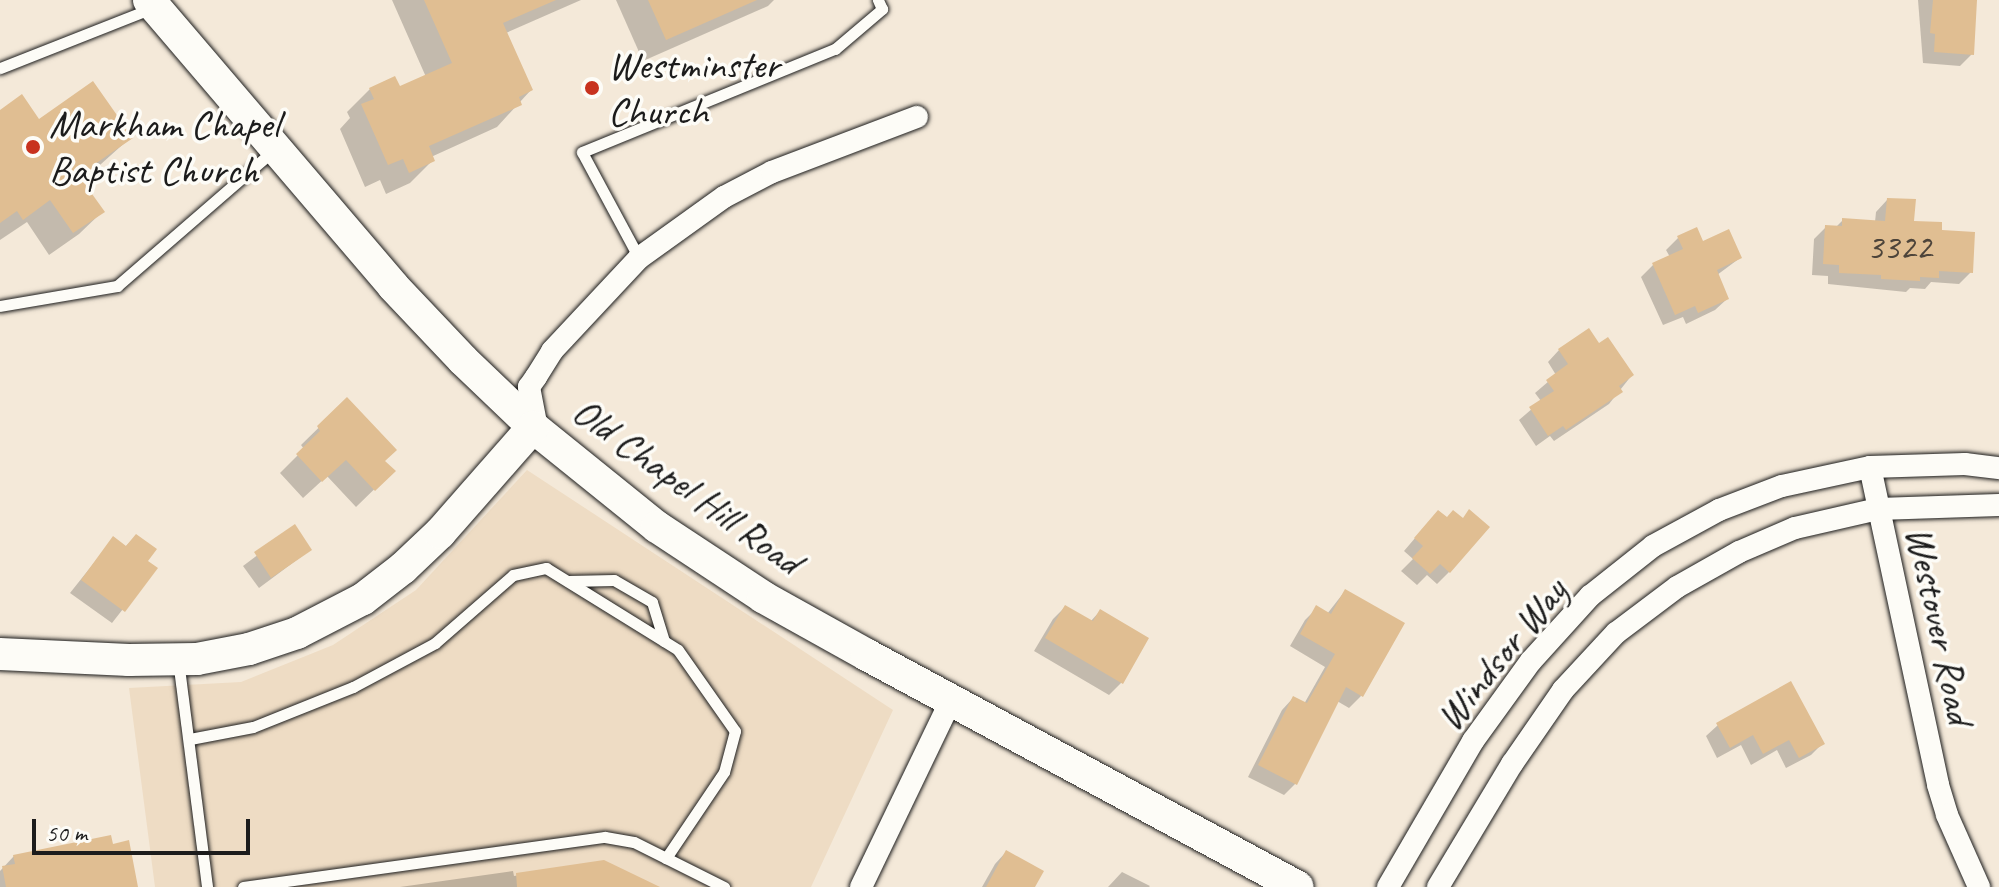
<!DOCTYPE html>
<html>
<head>
<meta charset="utf-8">
<style>
  body { margin:0 }
  #map { position:relative; width:1999px; height:887px; overflow:hidden; background:#f4e9d9; font-family:Caveat,sans-serif }
  div>[style] { position:absolute }
  .built>* { inset:0; background:#eedcc4 }
  .shadow>* { inset:0; background:#0003 }
  .building>* { inset:0; background:#e0be92 }
  .roads { filter:drop-shadow(0 0 2px #1c1c1c) drop-shadow(0 0 2px #1c1c1c) }
  .lane>* { height:11px; margin:-5.5px; padding:0 5.5px; transform-origin:5.5px; border-radius:5.5px; background:#fdfcf7 }
  .street>* { height:22px; margin:-11px; padding:0 11px; transform-origin:11px; border-radius:11px; background:#fdfcf7 }
  .secondary>* { height:32px; margin:-16px; padding:0 16px; transform-origin:16px; border-radius:16px; background:#fdfcf7 }
  .dots>* { width:22px; height:22px; translate:-50% -50%; box-sizing:border-box; border:4px solid #fdfcf7; border-radius:50% }
  span { translate:-50% -50%; white-space:nowrap; text-align:center; line-height:1.15; -webkit-text-stroke:7px #fdfcf7; paint-order:stroke }
  .number-label { font-size:36px; color:#4d443a }
  .number-label span { -webkit-text-stroke-width:0 }
  .poi-label { font-size:40px; color:#1c1c1c }
  .left { translate:0 -50%; text-align:left }
  .street-label { font-size:40px; color:#1c1c1c }
  .scale { position:absolute; left:32px; top:819px; width:218px; height:36px; box-sizing:border-box; border:4px solid #1c1c1c; border-top:0; padding-left:10px; font-size:24px; line-height:28px; white-space:nowrap; color:#1c1c1c; -webkit-text-stroke:6px #fdfcf7; paint-order:stroke }
</style>
</head>
<body>
<div id="map">
  <div class="built">
    <i style="clip-path:polygon(527px 470px,893px 710px,811px 887px,155px 887px,129px 688px,241px 682px,333px 645px,416px 590px)"></i>
  </div>
  <div class="shadow">
    <i style="clip-path:polygon(392px 0,581px 0,506px 33px,531px 90px,497px 127px,431px 157px,432px 161px,410px 183px,386px 194px,380px 180px,365px 187px,340px 129px,350px 118px,347px 112px,370px 89px,399px 89px,426px 77px)"></i>
    <i style="clip-path:polygon(616px 0,774px 0,768px 6px,643px 61px)"></i>
    <i style="clip-path:polygon(1918px 0,1975px 0,1972px 54px,1960px 66px,1923px 63px)"></i>
    <i style="clip-path:polygon(0 112px,130px 138px,81px 182px,102px 212px,79px 234px,49px 255px,27px 222px,0 240px)"></i>
    <i style="clip-path:polygon(1887px 200px,1912px 223px,1940px 232px,1971px 272px,1959px 284px,1931px 282px,1925px 289px,1910px 288px,1906px 292px,1828px 284px,1828px 276px,1812px 275px,1814px 239px,1826px 227px,1835px 228px,1843px 220px,1875px 222px,1876px 212px)"></i>
    <i style="clip-path:polygon(1678px 238px,1740px 258px,1717px 275px,1727px 299px,1715px 310px,1686px 324px,1683px 317px,1663px 325px,1641px 277px,1653px 265px,1670px 257px,1666px 250px)"></i>
    <i style="clip-path:polygon(1599px 345px,1632px 375px,1609px 404px,1554px 441px,1550px 436px,1536px 446px,1519px 420px,1541px 401px,1535px 393px,1556px 375px,1548px 362px,1559px 350px)"></i>
    <i style="clip-path:polygon(347px 400px,383px 461px,393px 471px,356px 507px,327px 476px,303px 498px,280px 473px,304px 449px,301px 445px)"></i>
    <i style="clip-path:polygon(1447px 520px,1462px 520px,1449px 572px,1437px 584px,1427px 575px,1417px 585px,1401px 571px,1413px 559px,1404px 551px,1427px 524px)"></i>
    <i style="clip-path:polygon(295px 527px,310px 550px,259px 588px,243px 566px)"></i>
    <i style="clip-path:polygon(136px 536px,145px 562px,155px 568px,112px 623px,70px 593px,113px 539px,125px 547px)"></i>
    <i style="clip-path:polygon(1345px 591px,1361px 696px,1349px 708px,1337px 701px,1296px 783px,1284px 795px,1248px 777px,1282px 710px,1293px 698px,1304px 704px,1325px 667px,1290px 646px,1305px 620px,1317px 608px,1327px 614px)"></i>
    <i style="clip-path:polygon(1065px 607px,1090px 622px,1100px 611px,1147px 639px,1121px 683px,1109px 695px,1034px 651px,1053px 619px)"></i>
    <i style="clip-path:polygon(1718px 725px,1823px 743px,1811px 755px,1786px 768px,1777px 750px,1751px 765px,1741px 745px,1717px 758px,1706px 736px)"></i>
    <i style="clip-path:polygon(112px 846px,136px 887px,0 887px,0 871px,14px 856px)"></i>
    <i style="clip-path:polygon(1006px 852px,1033px 887px,982px 887px,995px 864px)"></i>
    <i style="clip-path:polygon(604px 862px,655px 887px,400px 887px,513px 871px,514px 876px)"></i>
    <i style="clip-path:polygon(1122px 872px,1150px 886px,1149px 887px,1108px 887px)"></i>
  </div>
  <div class="building">
    <i style="clip-path:polygon(424px 0,556px 0,503px 23px,533px 90px,519px 97px,522px 105px,429px 146px,435px 161px,409px 173px,403px 159px,388px 165px,361px 104px,374px 99px,369px 88px,395px 76px,400px 86px,452px 63px)"></i>
    <i style="clip-path:polygon(648px 0,757px 0,666px 40px)"></i>
    <i style="clip-path:polygon(1933px 0,1977px 0,1974px 55px,1934px 52px,1935px 34px,1930px 33px)"></i>
    <i style="clip-path:polygon(93px 81px,133px 138px,92px 166px,96px 170px,82px 180px,105px 212px,73px 233px,50px 200px,23px 220px,17px 211px,0 223px,0 110px,22px 94px,39px 119px)"></i>
    <i style="clip-path:polygon(1887px 198px,1916px 199px,1914px 221px,1942px 222px,1942px 230px,1975px 232px,1973px 273px,1939px 271px,1939px 278px,1920px 277px,1920px 281px,1881px 279px,1881px 275px,1839px 273px,1839px 265px,1823px 264px,1825px 225px,1842px 226px,1842px 218px,1885px 221px)"></i>
    <i style="clip-path:polygon(1697px 227px,1703px 241px,1729px 229px,1742px 258px,1717px 270px,1729px 299px,1698px 313px,1695px 306px,1675px 315px,1652px 263px,1683px 249px,1677px 236px)"></i>
    <i style="clip-path:polygon(1589px 328px,1599px 343px,1608px 337px,1634px 375px,1619px 386px,1623px 392px,1566px 430px,1563px 426px,1548px 436px,1529px 407px,1554px 391px,1546px 380px,1568px 364px,1558px 349px)"></i>
    <i style="clip-path:polygon(347px 397px,397px 450px,385px 461px,396px 471px,375px 491px,346px 460px,322px 482px,296px 454px,320px 431px,317px 426px)"></i>
    <i style="clip-path:polygon(1469px 509px,1490px 527px,1450px 573px,1440px 564px,1430px 574px,1412px 558px,1423px 546px,1414px 538px,1438px 510px,1447px 517px,1453px 510px,1463px 518px)"></i>
    <i style="clip-path:polygon(295px 524px,312px 550px,271px 578px,254px 552px)"></i>
    <i style="clip-path:polygon(136px 534px,157px 549px,148px 561px,158px 568px,125px 612px,81px 580px,113px 536px,126px 546px)"></i>
    <i style="clip-path:polygon(1345px 589px,1405px 623px,1363px 697px,1346px 687px,1297px 785px,1258px 765px,1293px 696px,1307px 703px,1335px 654px,1300px 634px,1316px 605px,1331px 614px)"></i>
    <i style="clip-path:polygon(1065px 605px,1093px 621px,1100px 609px,1149px 638px,1123px 684px,1045px 638px)"></i>
    <i style="clip-path:polygon(1791px 681px,1825px 744px,1799px 758px,1789px 740px,1763px 754px,1753px 735px,1730px 748px,1716px 723px)"></i>
    <i style="clip-path:polygon(111px 835px,113px 844px,129px 840px,138px 887px,6px 887px,2px 866px,15px 864px,13px 855px)"></i>
    <i style="clip-path:polygon(1006px 850px,1044px 871px,1035px 887px,986px 887px)"></i>
    <i style="clip-path:polygon(604px 860px,660px 887px,517px 887px,516px 873px)"></i>
  </div>
  <div class="roads">
    <div class="lane">
      <i style="left:0;top:68px;width:163px;rotate:-21.5deg"></i>
      <i style="left:639px;top:258px;width:120px;rotate:-118.3deg"></i>
      <i style="left:582px;top:152px;width:273px;rotate:-22.2deg"></i>
      <i style="left:835px;top:49px;width:62px;rotate:-40.4deg"></i>
      <i style="left:882px;top:9px;width:10px;rotate:-114deg"></i>
      <i style="left:0;top:306px;width:119px;rotate:-9.7deg"></i>
      <i style="left:117px;top:286px;width:209px;rotate:-40.9deg"></i>
      <i style="left:568px;top:581px;width:46px;rotate:-1.2deg"></i>
      <i style="left:614px;top:580px;width:44px;rotate:30.1deg"></i>
      <i style="left:652px;top:602px;width:41px;rotate:72.9deg"></i>
      <i style="left:178px;top:660px;width:229px;rotate:82.7deg"></i>
      <i style="left:190px;top:739px;width:64px;rotate:-10.8deg"></i>
      <i style="left:253px;top:727px;width:108px;rotate:-21.8deg"></i>
      <i style="left:353px;top:687px;width:93px;rotate:-28.2deg"></i>
      <i style="left:435px;top:643px;width:103px;rotate:-41.1deg"></i>
      <i style="left:513px;top:575px;width:34px;rotate:-12deg"></i>
      <i style="left:546px;top:568px;width:155px;rotate:31.8deg"></i>
      <i style="left:678px;top:650px;width:99px;rotate:54.9deg"></i>
      <i style="left:735px;top:731px;width:42px;rotate:105deg"></i>
      <i style="left:724px;top:772px;width:104px;rotate:124deg"></i>
      <i style="left:243px;top:887px;width:365px;rotate:-7.9deg"></i>
      <i style="left:605px;top:837px;width:29px;rotate:10deg"></i>
      <i style="left:634px;top:842px;width:101px;rotate:26.6deg"></i>
    </div>
    <div class="street">
      <i style="left:533px;top:427px;width:5px;rotate:-53deg"></i>
      <i style="left:536px;top:423px;width:37px;rotate:-101deg"></i>
      <i style="left:529px;top:387px;width:12px;rotate:-55deg"></i>
      <i style="left:536px;top:377px;width:31px;rotate:-58deg"></i>
      <i style="left:552px;top:351px;width:127px;rotate:-46.9deg"></i>
      <i style="left:639px;top:258px;width:105px;rotate:-35.7deg"></i>
      <i style="left:724px;top:197px;width:54px;rotate:-27.5deg"></i>
      <i style="left:772px;top:172px;width:155px;rotate:-20.8deg"></i>
      <i style="left:1870px;top:467px;width:325px;rotate:77.9deg"></i>
      <i style="left:1938px;top:785px;width:31px;rotate:73deg"></i>
      <i style="left:1947px;top:815px;width:79px;rotate:66deg"></i>
      <i style="left:861px;top:887px;width:208px;rotate:-64.3deg"></i>
      <i style="left:1388px;top:887px;width:169px;rotate:-59.8deg"></i>
      <i style="left:1473px;top:741px;width:99px;rotate:-54.1deg"></i>
      <i style="left:1531px;top:661px;width:88px;rotate:-47.8deg"></i>
      <i style="left:1590px;top:596px;width:80px;rotate:-38.4deg"></i>
      <i style="left:1653px;top:546px;width:75px;rotate:-28.6deg"></i>
      <i style="left:1719px;top:510px;width:67px;rotate:-20.9deg"></i>
      <i style="left:1782px;top:486px;width:90px;rotate:-12.2deg"></i>
      <i style="left:1870px;top:467px;width:95px;rotate:-1.8deg"></i>
      <i style="left:1965px;top:464px;width:34px;rotate:7deg"></i>
      <i style="left:1438px;top:887px;width:144px;rotate:-59deg"></i>
      <i style="left:1512px;top:764px;width:90px;rotate:-55.4deg"></i>
      <i style="left:1563px;top:690px;width:78px;rotate:-47.1deg"></i>
      <i style="left:1616px;top:633px;width:76px;rotate:-37deg"></i>
      <i style="left:1677px;top:587px;width:71px;rotate:-29.4deg"></i>
      <i style="left:1739px;top:552px;width:61px;rotate:-23.2deg"></i>
      <i style="left:1795px;top:528px;width:85px;rotate:-12.9deg"></i>
      <i style="left:1878px;top:509px;width:121px;rotate:-1.9deg"></i>
    </div>
    <div class="secondary">
      <i style="left:149px;top:0;width:376px;rotate:49.5deg"></i>
      <i style="left:393px;top:286px;width:102px;rotate:46.6deg"></i>
      <i style="left:463px;top:360px;width:97px;rotate:43.7deg"></i>
      <i style="left:533px;top:427px;width:159px;rotate:38.9deg"></i>
      <i style="left:657px;top:527px;width:127px;rotate:33.4deg"></i>
      <i style="left:763px;top:597px;width:119px;rotate:29.1deg"></i>
      <i style="left:867px;top:655px;width:489px;rotate:28.3deg"></i>
      <i style="left:0;top:654px;width:129px;rotate:2.7deg"></i>
      <i style="left:129px;top:660px;width:68px;rotate:-0.8deg"></i>
      <i style="left:197px;top:659px;width:53px;rotate:-10.9deg"></i>
      <i style="left:249px;top:649px;width:51px;rotate:-18.4deg"></i>
      <i style="left:297px;top:633px;width:74px;rotate:-27.3deg"></i>
      <i style="left:363px;top:599px;width:51px;rotate:-37.8deg"></i>
      <i style="left:403px;top:568px;width:51px;rotate:-43.4deg"></i>
      <i style="left:440px;top:533px;width:141px;rotate:-48.7deg"></i>
    </div>
  </div>
  <div class="dots">
    <i style="left:592px;top:88px;background:#c8321e"></i>
    <i style="left:33px;top:147px;background:#c8321e"></i>
  </div>
  <div class="number-label">
    <span style="left:1899px;top:248px">3322</span>
  </div>
  <div class="poi-label">
    <span class="left" style="left:608px;top:88px">Westminster<br>Church</span>
    <span class="left" style="left:49px;top:147px">Markham Chapel<br>Baptist Church</span>
  </div>
  <div class="street-label">
    <span style="left:687px;top:486px;rotate:36deg">Old Chapel Hill Road</span>
    <span style="left:1940px;top:625px;rotate:78deg">Westover Road</span>
    <span style="left:1501px;top:654px;rotate:-51deg">Windsor Way</span>
  </div>
  <div class="scale">50 m</div>
</div>
</body>
</html>
